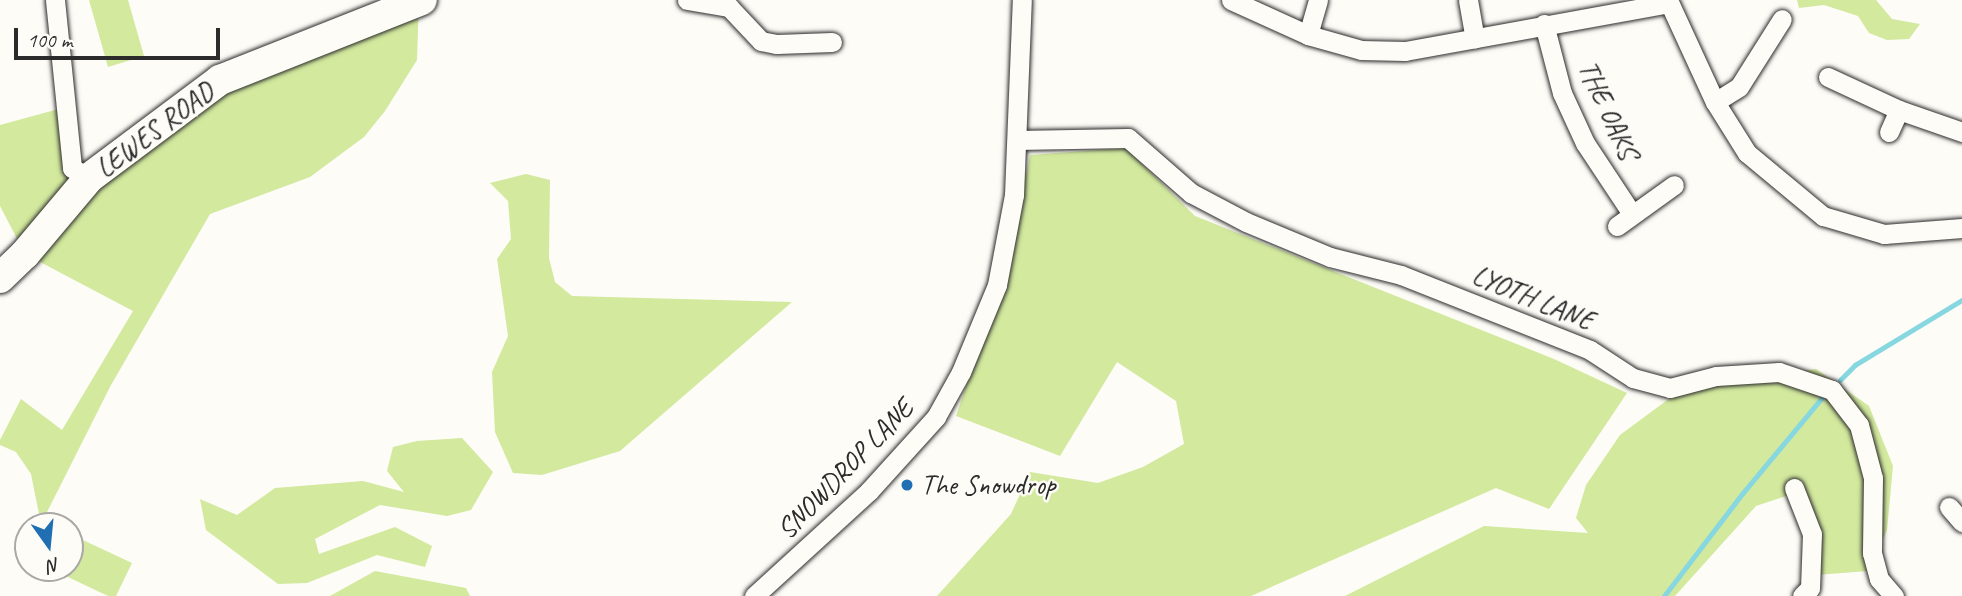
<!DOCTYPE html>
<html>
<head>
<meta charset="utf-8">
<style>
  body { margin:0 }
  #map { position:relative; width:1962px; height:596px; overflow:hidden; background:#fdfcf7; font-family:Caveat,sans-serif }
  div>[style] { position:absolute }
  .green>* { inset:0; background:#d2e99e }
  .stream>* { height:4.5px; margin:-2.25px; padding:0 2.25px; transform-origin:2.25px; border-radius:2.25px; background:#86d7e0 }
  .roads { filter:drop-shadow(0 0 2px #2b2b2b) drop-shadow(0 0 2px #2b2b2b) }
  .minor>* { height:19px; margin:-9.5px; padding:0 9.5px; transform-origin:9.5px; border-radius:9.5px; background:#fdfcf7 }
  .highway>* { height:30px; margin:-15px; padding:0 15px; transform-origin:15px; border-radius:15px; background:#fdfcf7 }
  .dots>* { width:19px; height:19px; translate:-50% -50%; box-sizing:border-box; border:4px solid #fdfcf7; border-radius:50% }
  span { translate:-50% -50%; white-space:nowrap; text-align:center; line-height:1.15; -webkit-text-stroke:5px #fdfcf7; paint-order:stroke }
  .street-label { font-size:28px; color:#2b2b2b }
  .poi-label { font-size:28px; color:#2b2b2b }
  .left { translate:0 -50%; text-align:left }
  .north { position:absolute; left:14px; top:512px; width:70px; height:70px; box-sizing:border-box; background:#fdfcf7; border:2px solid #a9a8a5; border-radius:50%; rotate:165deg; font-size:19px; font-weight:700; line-height:28px; text-align:center; color:#2b2b2b }
  .north::after { content:''; display:block; margin:auto; width:24px; height:32px; background:#1f6fb2; clip-path:polygon(50% 0,100% 100%,50% 72%,0 100%) }
  .scale { position:absolute; left:14px; top:28px; width:206px; height:32px; box-sizing:border-box; border:4px solid #2b2b2b; border-top:0; padding-left:9px; font-size:21px; line-height:24px; white-space:nowrap; color:#2b2b2b; -webkit-text-stroke:5px #fdfcf7; paint-order:stroke }
</style>
</head>
<body>
<div id="map">
  <div class="green">
    <i style="clip-path:polygon(89px 0,128px 0,144px 56px,108px 67px)"></i>
    <i style="clip-path:polygon(1797px 0,1876px 0,1892px 19px,1920px 24px,1909px 39px,1887px 40px,1869px 33px,1858px 16px,1824px 5px,1799px 8px)"></i>
    <i style="clip-path:polygon(419px 1px,417px 60px,385px 111px,364px 137px,310px 177px,210px 214px,111px 385px,41px 524px,31px 474px,16px 452px,0 445px,0 440px,21px 399px,62px 430px,133px 311px,25px 254px,0 206px,0 125px,66px 107px,72px 168px,89px 178px,220px 80px)"></i>
    <i style="clip-path:polygon(1126px 148px,1195px 216px,1554px 359px,1627px 393px,1549px 509px,1496px 488px,1251px 596px,937px 596px,1011px 514px,1030px 472px,1098px 483px,1143px 467px,1184px 444px,1176px 401px,1117px 362px,1060px 456px,956px 416px,1009px 256px,1030px 155px)"></i>
    <i style="clip-path:polygon(526px 174px,550px 180px,549px 258px,555px 282px,572px 296px,792px 302px,620px 451px,542px 475px,513px 473px,495px 432px,492px 372px,508px 336px,497px 259px,511px 239px,508px 201px,490px 183px)"></i>
    <i style="clip-path:polygon(1816px 369px,1869px 406px,1893px 466px,1887px 530px,1868px 571px,1816px 575px,1798px 492px,1756px 506px,1675px 596px,1345px 596px,1484px 526px,1588px 533px,1576px 518px,1586px 485px,1620px 435px,1689px 384px)"></i>
    <i style="clip-path:polygon(462px 438px,493px 472px,471px 510px,447px 516px,380px 505px,315px 539px,319px 554px,395px 527px,432px 546px,425px 567px,377px 555px,307px 583px,278px 584px,206px 530px,200px 499px,237px 515px,275px 488px,363px 481px,404px 492px,387px 471px,393px 447px,417px 441px)"></i>
    <i style="clip-path:polygon(70px 534px,132px 563px,116px 596px,108px 596px,49px 568px,70px 568px)"></i>
    <i style="clip-path:polygon(375px 571px,466px 588px,470px 596px,330px 596px)"></i>
  </div>
  <div class="stream">
    <i style="left:1840px;top:380px;width:21px;rotate:-45deg"></i>
    <i style="left:1855px;top:365px;width:125px;rotate:-31.3deg"></i>
    <i style="left:1664px;top:596px;width:128px;rotate:-52.6deg"></i>
    <i style="left:1742px;top:494px;width:124px;rotate:-50.3deg"></i>
  </div>
  <div class="roads">
    <div class="minor">
      <i style="left:55px;top:0;width:169px;rotate:84.2deg"></i>
      <i style="left:72px;top:168px;width:20px;rotate:30deg"></i>
      <i style="left:687px;top:0;width:43px;rotate:9.5deg"></i>
      <i style="left:729px;top:7px;width:47px;rotate:46.7deg"></i>
      <i style="left:761px;top:41px;width:16px;rotate:11deg"></i>
      <i style="left:777px;top:44px;width:55px;rotate:-2.1deg"></i>
      <i style="left:1231px;top:0;width:85px;rotate:24.4deg"></i>
      <i style="left:1308px;top:35px;width:55px;rotate:15.8deg"></i>
      <i style="left:1361px;top:50px;width:44px;rotate:1.3deg"></i>
      <i style="left:1405px;top:51px;width:268px;rotate:-10.3deg"></i>
      <i style="left:1468px;top:0;width:39px;rotate:80deg"></i>
      <i style="left:1668px;top:0;width:112px;rotate:65.3deg"></i>
      <i style="left:1715px;top:102px;width:60px;rotate:57.9deg"></i>
      <i style="left:1747px;top:153px;width:99px;rotate:39.7deg"></i>
      <i style="left:1823px;top:216px;width:64px;rotate:16.4deg"></i>
      <i style="left:1884px;top:234px;width:78px;rotate:-4.4deg"></i>
      <i style="left:1544px;top:24px;width:71px;rotate:75.4deg"></i>
      <i style="left:1562px;top:93px;width:55px;rotate:65.3deg"></i>
      <i style="left:1585px;top:143px;width:85px;rotate:56.5deg"></i>
      <i style="left:1308px;top:35px;width:36px;rotate:-74deg"></i>
      <i style="left:1828px;top:77px;width:78px;rotate:24.9deg"></i>
      <i style="left:1899px;top:110px;width:67px;rotate:19.2deg"></i>
      <i style="left:1715px;top:102px;width:28px;rotate:-32deg"></i>
      <i style="left:1739px;top:87px;width:80px;rotate:-57.7deg"></i>
      <i style="left:1889px;top:132px;width:24px;rotate:-66deg"></i>
      <i style="left:1017px;top:140px;width:111px;rotate:-1deg"></i>
      <i style="left:1128px;top:138px;width:84px;rotate:41.1deg"></i>
      <i style="left:1191px;top:193px;width:62px;rotate:27.8deg"></i>
      <i style="left:1246px;top:222px;width:91px;rotate:22.6deg"></i>
      <i style="left:1330px;top:257px;width:73px;rotate:14.2deg"></i>
      <i style="left:1401px;top:275px;width:203px;rotate:21.6deg"></i>
      <i style="left:1590px;top:350px;width:51px;rotate:33.1deg"></i>
      <i style="left:1633px;top:378px;width:38px;rotate:15deg"></i>
      <i style="left:1670px;top:388px;width:48px;rotate:-14.6deg"></i>
      <i style="left:1716px;top:376px;width:63px;rotate:-3.6deg"></i>
      <i style="left:1779px;top:372px;width:56px;rotate:18.8deg"></i>
      <i style="left:1832px;top:390px;width:44px;rotate:52.4deg"></i>
      <i style="left:1859px;top:425px;width:55px;rotate:75.2deg"></i>
      <i style="left:1873px;top:478px;width:75px;rotate:90.8deg"></i>
      <i style="left:1872px;top:553px;width:27px;rotate:75deg"></i>
      <i style="left:1879px;top:579px;width:23px;rotate:49deg"></i>
      <i style="left:1617px;top:226px;width:70px;rotate:-35.7deg"></i>
      <i style="left:1794px;top:488px;width:49px;rotate:68.6deg"></i>
      <i style="left:1812px;top:534px;width:54px;rotate:92.1deg"></i>
      <i style="left:1810px;top:588px;width:11px;rotate:135deg"></i>
      <i style="left:1949px;top:507px;width:20px;rotate:49deg"></i>
      <i style="left:754px;top:596px;width:156px;rotate:-42.4deg"></i>
      <i style="left:869px;top:491px;width:100px;rotate:-47.8deg"></i>
      <i style="left:936px;top:417px;width:51px;rotate:-60.9deg"></i>
      <i style="left:961px;top:372px;width:94px;rotate:-67.5deg"></i>
      <i style="left:997px;top:285px;width:92px;rotate:-79.3deg"></i>
      <i style="left:1014px;top:195px;width:195px;rotate:-87.7deg"></i>
    </div>
    <div class="highway">
      <i style="left:0;top:278px;width:35px;rotate:-44deg"></i>
      <i style="left:25px;top:254px;width:99px;rotate:-49.9deg"></i>
      <i style="left:89px;top:178px;width:164px;rotate:-36.8deg"></i>
      <i style="left:220px;top:80px;width:217px;rotate:-21.6deg"></i>
    </div>
  </div>
  <div class="dots">
    <i style="left:907px;top:485px;background:#1f6fb2"></i>
  </div>
  <div class="street-label">
    <span style="left:1608px;top:110px;rotate:65deg">THE OAKS</span>
    <span style="left:155px;top:130px;rotate:-37deg">LEWES ROAD</span>
    <span style="left:1533px;top:298px;rotate:22deg">LYOTH LANE</span>
    <span style="left:845px;top:469px;rotate:-46deg">SNOWDROP LANE</span>
  </div>
  <div class="poi-label">
    <span class="left" style="left:921px;top:485px">The Snowdrop</span>
  </div>
  <div class="north">N</div>
  <div class="scale">100 m</div>
</div>
</body>
</html>
